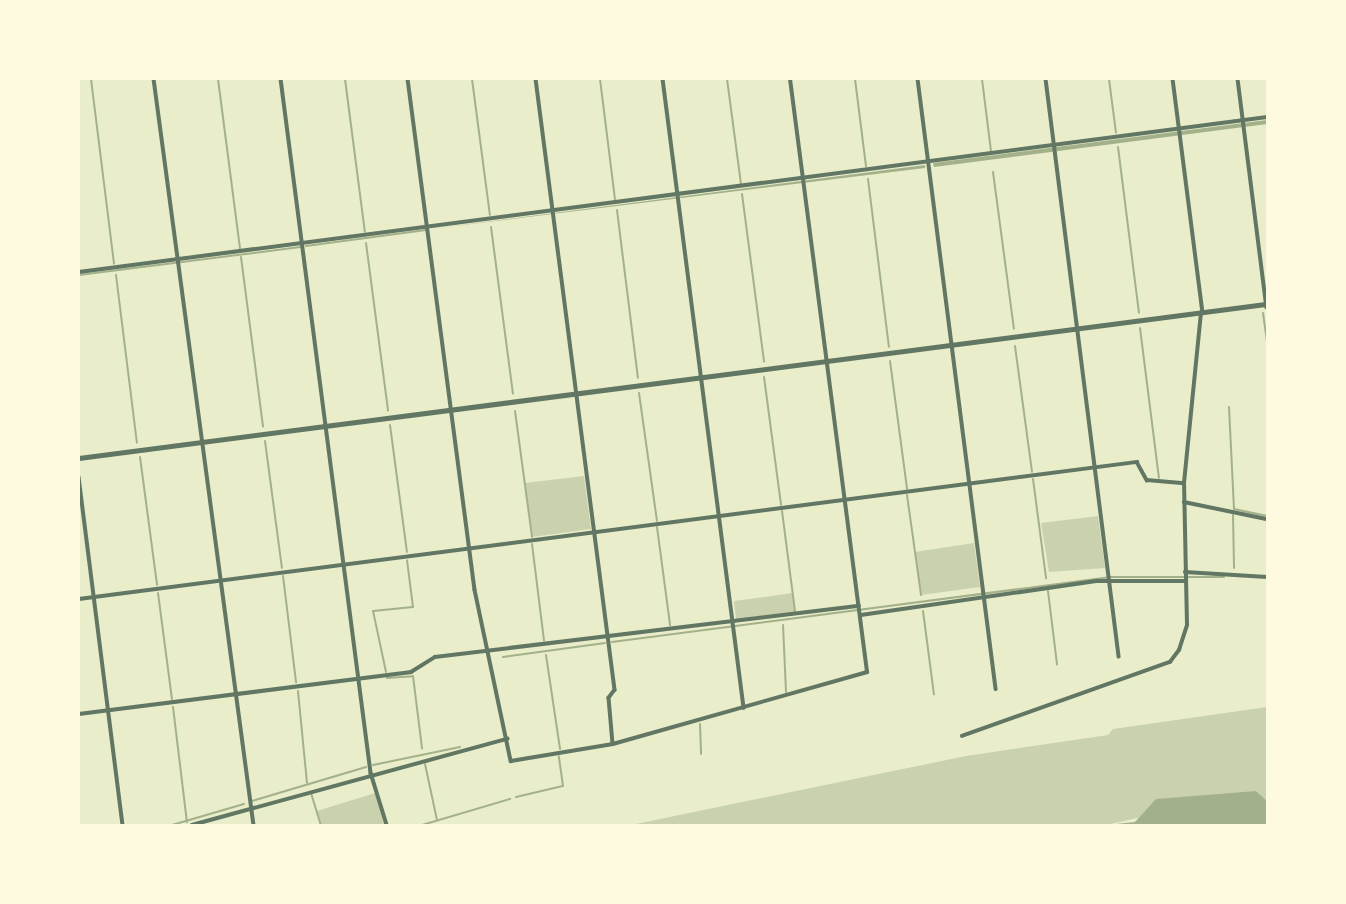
<!DOCTYPE html>
<html>
<head>
<meta charset="utf-8">
<style>
  body { margin:0 }
  #map { position:relative; width:1346px; height:904px; overflow:hidden; background:#e9edc9; font-family:Figtree,sans-serif }
  div>[style] { position:absolute }
  .green>* { inset:0; background:#cad2ad }
  .water>* { inset:0; background:#a3b18a }
  .stream>* { height:2px; margin:-1px; padding:0 1px; transform-origin:1px; border-radius:1px; background:#a3b18a }
  .minor>* { height:3.5px; margin:-1.75px; padding:0 1.75px; transform-origin:1.75px; border-radius:1.75px; background:#617663 }
  .tertiary>* { height:4.5px; margin:-2.25px; padding:0 2.25px; transform-origin:2.25px; border-radius:2.25px; background:#617663 }
  span { translate:-50% -50%; white-space:nowrap; text-align:center; line-height:1.15; -webkit-text-stroke:5px #fefae0; paint-order:stroke }
  .frame { position:absolute; inset:0; border:80px solid #fefae0; pointer-events:none }
</style>
</head>
<body>
<div id="map">
  <div class="green">
    <i style="clip-path:polygon(584px 476px,591px 529px,532px 537px,525px 483px)"></i>
    <i style="clip-path:polygon(1098px 516px,1105px 568px,1049px 572px,1041px 523px)"></i>
    <i style="clip-path:polygon(974px 543px,980px 587px,921px 595px,915px 552px)"></i>
    <i style="clip-path:polygon(793px 593px,795px 612px,736px 619px,734px 601px)"></i>
    <i style="clip-path:polygon(1267px 707px,1267px 801px,1256px 791px,1106px 825px,631px 825px,966px 756px,1108px 735px,1113px 729px)"></i>
    <i style="clip-path:polygon(375px 793px,384px 825px,321px 825px,317px 811px)"></i>
  </div>
  <div class="water">
    <i style="clip-path:polygon(1267px 120px,1267px 124px,934px 167px,933px 163px)"></i>
    <i style="clip-path:polygon(925px 165px,925px 168px,430px 229px)"></i>
    <i style="clip-path:polygon(1256px 791px,1267px 801px,1267px 825px,1106px 825px,1135px 822px,1156px 799px)"></i>
  </div>
  <div class="stream">
    <i style="left:91px;top:79px;width:186px;rotate:82.9deg"></i>
    <i style="left:218px;top:79px;width:171px;rotate:82.6deg"></i>
    <i style="left:345px;top:79px;width:154px;rotate:82.6deg"></i>
    <i style="left:472px;top:79px;width:137px;rotate:82.5deg"></i>
    <i style="left:600px;top:79px;width:121px;rotate:82.9deg"></i>
    <i style="left:727px;top:79px;width:106px;rotate:82.4deg"></i>
    <i style="left:855px;top:79px;width:88px;rotate:82.8deg"></i>
    <i style="left:982px;top:79px;width:73px;rotate:82.9deg"></i>
    <i style="left:1109px;top:79px;width:54px;rotate:82.6deg"></i>
    <i style="left:1118px;top:147px;width:167px;rotate:82.8deg"></i>
    <i style="left:993px;top:172px;width:158px;rotate:82.4deg"></i>
    <i style="left:868px;top:179px;width:169px;rotate:82.9deg"></i>
    <i style="left:742px;top:194px;width:169px;rotate:82.5deg"></i>
    <i style="left:617px;top:210px;width:169px;rotate:82.9deg"></i>
    <i style="left:491px;top:227px;width:168px;rotate:82.5deg"></i>
    <i style="left:366px;top:243px;width:169px;rotate:82.5deg"></i>
    <i style="left:306px;top:246px;width:121px;rotate:-7.6deg"></i>
    <i style="left:241px;top:257px;width:171px;rotate:82.6deg"></i>
    <i style="left:79px;top:275px;width:223px;rotate:-7.2deg"></i>
    <i style="left:116px;top:275px;width:169px;rotate:82.9deg"></i>
    <i style="left:1263px;top:313px;width:30px;rotate:82deg"></i>
    <i style="left:1140px;top:328px;width:151px;rotate:82.8deg"></i>
    <i style="left:1015px;top:346px;width:127px;rotate:82.3deg"></i>
    <i style="left:890px;top:361px;width:129px;rotate:82.4deg"></i>
    <i style="left:764px;top:377px;width:129px;rotate:82.4deg"></i>
    <i style="left:639px;top:393px;width:129px;rotate:82deg"></i>
    <i style="left:1229px;top:407px;width:102px;rotate:87.2deg"></i>
    <i style="left:1234px;top:509px;width:34px;rotate:12deg"></i>
    <i style="left:515px;top:411px;width:127px;rotate:82.3deg"></i>
    <i style="left:390px;top:425px;width:128px;rotate:82.4deg"></i>
    <i style="left:265px;top:441px;width:128px;rotate:82.4deg"></i>
    <i style="left:140px;top:457px;width:129px;rotate:82.4deg"></i>
    <i style="left:1033px;top:479px;width:100px;rotate:82.5deg"></i>
    <i style="left:907px;top:495px;width:101px;rotate:82deg"></i>
    <i style="left:782px;top:511px;width:101px;rotate:82.6deg"></i>
    <i style="left:1233px;top:515px;width:53px;rotate:88.9deg"></i>
    <i style="left:657px;top:527px;width:99px;rotate:82.4deg"></i>
    <i style="left:532px;top:544px;width:97px;rotate:82.9deg"></i>
    <i style="left:283px;top:576px;width:107px;rotate:83deg"></i>
    <i style="left:1048px;top:591px;width:74px;rotate:83deg"></i>
    <i style="left:158px;top:593px;width:107px;rotate:82.5deg"></i>
    <i style="left:923px;top:611px;width:84px;rotate:82.5deg"></i>
    <i style="left:783px;top:625px;width:67px;rotate:87.4deg"></i>
    <i style="left:612px;top:642px;width:503px;rotate:-7.42deg"></i>
    <i style="left:1111px;top:577px;width:113px"></i>
    <i style="left:546px;top:655px;width:95px;rotate:81.5deg"></i>
    <i style="left:503px;top:657px;width:103px;rotate:-7.8deg"></i>
    <i style="left:386px;top:672px;width:62px;rotate:-102deg"></i>
    <i style="left:373px;top:611px;width:40px;rotate:-5.7deg"></i>
    <i style="left:413px;top:607px;width:47px;rotate:-97.3deg"></i>
    <i style="left:387px;top:678px;width:26px;rotate:-4deg"></i>
    <i style="left:413px;top:676px;width:73px;rotate:82.9deg"></i>
    <i style="left:298px;top:691px;width:92px;rotate:84.4deg"></i>
    <i style="left:173px;top:707px;width:116px;rotate:83.1deg"></i>
    <i style="left:700px;top:724px;width:30px;rotate:88deg"></i>
    <i style="left:425px;top:764px;width:57px;rotate:77.9deg"></i>
    <i style="left:373px;top:765px;width:89px;rotate:-11.7deg"></i>
    <i style="left:311px;top:793px;width:34px;rotate:73deg"></i>
    <i style="left:516px;top:797px;width:48px;rotate:-13.2deg"></i>
    <i style="left:563px;top:786px;width:30px;rotate:-98deg"></i>
    <i style="left:252px;top:801px;width:119px;rotate:-16.6deg"></i>
    <i style="left:172px;top:825px;width:75px;rotate:-16.3deg"></i>
    <i style="left:422px;top:825px;width:92px;rotate:-16.5deg"></i>
  </div>
  <div class="minor">
    <i style="left:154px;top:79px;width:753px;rotate:82.37deg"></i>
    <i style="left:281px;top:79px;width:700px;rotate:82.61deg"></i>
    <i style="left:371px;top:773px;width:54px;rotate:72.9deg"></i>
    <i style="left:408px;top:79px;width:515px;rotate:82.53deg"></i>
    <i style="left:475px;top:590px;width:175px;rotate:78.1deg"></i>
    <i style="left:511px;top:761px;width:103px;rotate:-9.5deg"></i>
    <i style="left:613px;top:744px;width:264px;rotate:-15.8deg"></i>
    <i style="left:867px;top:672px;width:598px;rotate:-97.4deg"></i>
    <i style="left:536px;top:79px;width:616px;rotate:82.63deg"></i>
    <i style="left:615px;top:690px;width:10px;rotate:127deg"></i>
    <i style="left:609px;top:698px;width:46px;rotate:85deg"></i>
    <i style="left:663px;top:79px;width:634px;rotate:82.66deg"></i>
    <i style="left:918px;top:79px;width:615px;rotate:82.71deg"></i>
    <i style="left:1046px;top:79px;width:582px;rotate:82.79deg"></i>
    <i style="left:1173px;top:79px;width:235px;rotate:82.7deg"></i>
    <i style="left:1238px;top:79px;width:230px;rotate:82.8deg"></i>
    <i style="left:79px;top:272px;width:1198px;rotate:-7.43deg"></i>
    <i style="left:79px;top:477px;width:351px;rotate:82.8deg"></i>
    <i style="left:1184px;top:502px;width:85px;rotate:11.6deg"></i>
    <i style="left:1185px;top:572px;width:82px;rotate:3.5deg"></i>
    <i style="left:79px;top:599px;width:1067px;rotate:-7.38deg"></i>
    <i style="left:1137px;top:462px;width:21px;rotate:61deg"></i>
    <i style="left:1147px;top:480px;width:37px;rotate:5deg"></i>
    <i style="left:861px;top:615px;width:239px;rotate:-8.2deg"></i>
    <i style="left:1098px;top:581px;width:88px"></i>
    <i style="left:79px;top:714px;width:335px;rotate:-7.2deg"></i>
    <i style="left:411px;top:672px;width:28px;rotate:-32deg"></i>
    <i style="left:435px;top:657px;width:427px;rotate:-6.9deg"></i>
    <i style="left:962px;top:736px;width:221px;rotate:-19.6deg"></i>
    <i style="left:1170px;top:662px;width:15px;rotate:-53deg"></i>
    <i style="left:1179px;top:650px;width:26px;rotate:-72deg"></i>
    <i style="left:1187px;top:625px;width:142px;rotate:-91.2deg"></i>
    <i style="left:1184px;top:483px;width:171px;rotate:-84.3deg"></i>
    <i style="left:192px;top:825px;width:327px;rotate:-15.3deg"></i>
  </div>
  <div class="tertiary">
    <i style="left:79px;top:458px;width:1198px;rotate:-7.39deg"></i>
  </div>
  <div class="frame"></div>
</div>
</body>
</html>
